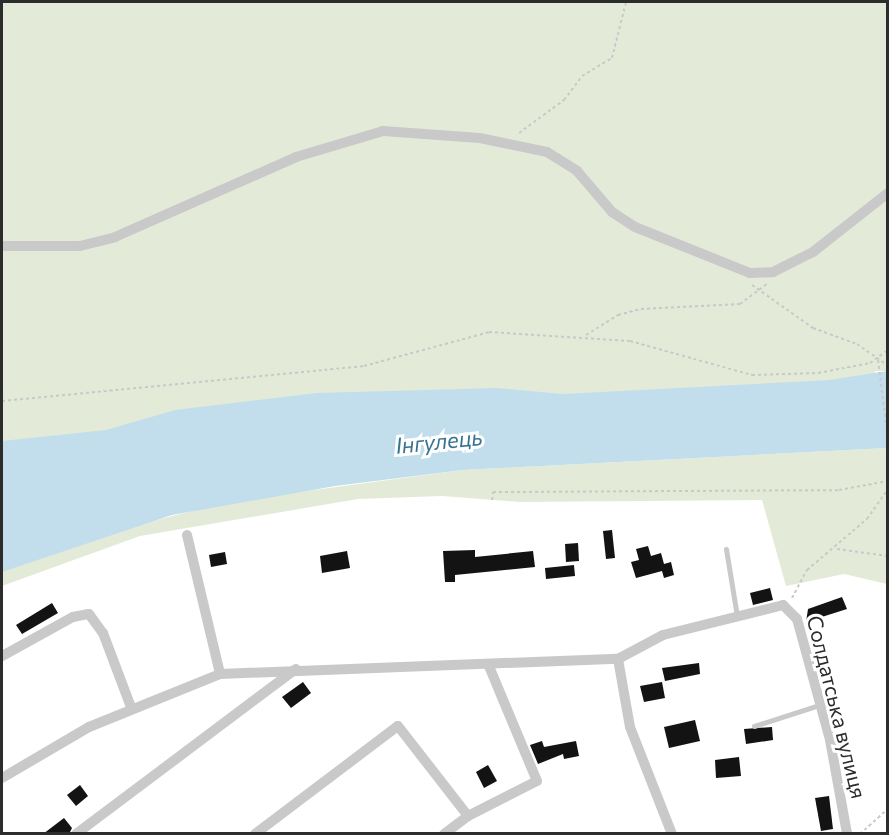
<!DOCTYPE html>
<html>
<head>
<meta charset="utf-8">
<style>
  body { margin:0 }
  #map { position:relative; width:889px; height:835px; overflow:hidden; background:#fff; font-family:Commissioner,sans-serif }
  div>[style] { position:absolute }
  .green>* { inset:0; background:#e3ebd8 }
  .water>* { inset:0; background:#c2deec }
  .building>* { inset:0; background:#131313 }
  .path>* { height:2px; margin-top:-1px; transform-origin:0; background:repeating-linear-gradient(90deg,#c9c9c9 0 3px,transparent 0 6px) }
  .lane>* { height:5px; margin:-2.5px; padding:0 2.5px; transform-origin:2.5px; border-radius:2.5px; background:#c9c9c9 }
  .street>* { height:10px; margin:-5px; padding:0 5px; transform-origin:5px; border-radius:5px; background:#c9c9c9 }
  span { translate:-50% -50%; white-space:nowrap; text-align:center; line-height:1.15; -webkit-text-stroke:6px #fff; paint-order:stroke }
  .street-label { font-size:21px; color:#2c2c2c }
  .water-label { font-size:22px; color:#367291; font-style:italic }
  .frame { position:absolute; inset:0; border:3px solid #2c2c2c; pointer-events:none }
</style>
</head>
<body>
<div id="map">
  <div class="green">
    <i style="clip-path:polygon(2px 2px,887px 2px,888px 371px,875px 371px,877px 382px,2px 515px)"></i>
    <i style="clip-path:polygon(887px 448px,887px 584px,844px 574px,786px 586px,762px 500px,520px 502px,442px 496px,358px 499px,140px 536px,2px 586px,2px 572px,23px 563px,122px 529px,231px 501px,463px 470px)"></i>
  </div>
  <div class="water">
    <i style="clip-path:polygon(887px 371px,887px 448px,463px 470px,335px 486px,172px 515px,2px 572px,2px 441px,106px 430px,175px 410px,316px 393px,497px 388px,563px 394px,829px 380px)"></i>
  </div>
  <div class="building">
    <i style="clip-path:polygon(612px 530px,615px 558px,606px 559px,603px 531px)"></i>
    <i style="clip-path:polygon(578px 543px,579px 561px,566px 562px,565px 544px)"></i>
    <i style="clip-path:polygon(648px 546px,651px 556px,661px 553px,664px 564px,671px 562px,674px 575px,664px 578px,662px 571px,636px 578px,631px 562px,639px 560px,636px 549px)"></i>
    <i style="clip-path:polygon(475px 550px,475px 557px,533px 551px,535px 567px,455px 575px,455px 582px,445px 582px,443px 551px)"></i>
    <i style="clip-path:polygon(347px 551px,350px 568px,322px 573px,320px 556px)"></i>
    <i style="clip-path:polygon(225px 552px,227px 564px,211px 567px,209px 555px)"></i>
    <i style="clip-path:polygon(574px 565px,575px 576px,546px 579px,545px 568px)"></i>
    <i style="clip-path:polygon(770px 588px,773px 600px,753px 605px,750px 593px)"></i>
    <i style="clip-path:polygon(842px 597px,847px 609px,806px 622px,808px 609px)"></i>
    <i style="clip-path:polygon(52px 603px,58px 613px,22px 634px,16px 625px)"></i>
    <i style="clip-path:polygon(699px 663px,700px 674px,665px 681px,662px 668px)"></i>
    <i style="clip-path:polygon(303px 682px,311px 693px,291px 708px,282px 697px)"></i>
    <i style="clip-path:polygon(662px 682px,665px 698px,644px 702px,640px 686px)"></i>
    <i style="clip-path:polygon(695px 720px,700px 741px,669px 748px,664px 727px)"></i>
    <i style="clip-path:polygon(772px 727px,773px 740px,746px 744px,744px 729px)"></i>
    <i style="clip-path:polygon(542px 741px,544px 747px,576px 741px,579px 756px,564px 759px,563px 754px,538px 764px,530px 745px)"></i>
    <i style="clip-path:polygon(739px 757px,741px 776px,716px 778px,715px 760px)"></i>
    <i style="clip-path:polygon(488px 765px,497px 781px,484px 788px,476px 772px)"></i>
    <i style="clip-path:polygon(80px 785px,88px 796px,76px 806px,67px 795px)"></i>
    <i style="clip-path:polygon(829px 796px,833px 829px,821px 831px,815px 798px)"></i>
    <i style="clip-path:polygon(64px 818px,72px 828px,69px 834px,43px 834px)"></i>
  </div>
  <div class="path">
    <i style="left:519px;top:133px;width:56px;rotate:-36.3deg"></i>
    <i style="left:564px;top:100px;width:30px;rotate:-53deg"></i>
    <i style="left:582px;top:76px;width:35px;rotate:-31deg"></i>
    <i style="left:612px;top:58px;width:58px;rotate:-76deg"></i>
    <i style="left:752px;top:285px;width:75px;rotate:35.2deg"></i>
    <i style="left:813px;top:328px;width:47px;rotate:20deg"></i>
    <i style="left:857px;top:344px;width:38px;rotate:35deg"></i>
    <i style="left:586px;top:335px;width:38px;rotate:-32deg"></i>
    <i style="left:618px;top:315px;width:24px;rotate:-15deg"></i>
    <i style="left:641px;top:309px;width:99px;rotate:-2.9deg"></i>
    <i style="left:740px;top:304px;width:34px;rotate:-37deg"></i>
    <i style="left:878px;top:360px;width:80px;rotate:82.8deg"></i>
    <i style="left:2px;top:401px;width:364px;rotate:-5.5deg"></i>
    <i style="left:364px;top:366px;width:130px;rotate:-15.2deg"></i>
    <i style="left:489px;top:332px;width:141px;rotate:3.7deg"></i>
    <i style="left:630px;top:341px;width:127px;rotate:15.6deg"></i>
    <i style="left:752px;top:375px;width:66px;rotate:-1.7deg"></i>
    <i style="left:818px;top:373px;width:53px;rotate:-10.9deg"></i>
    <i style="left:870px;top:363px;width:22px;rotate:-36deg"></i>
    <i style="left:492px;top:500px;width:8px;rotate:-83deg"></i>
    <i style="left:493px;top:492px;width:346px;rotate:-0.3deg"></i>
    <i style="left:839px;top:490px;width:50px;rotate:-10.4deg"></i>
    <i style="left:837px;top:549px;width:51px;rotate:7.8deg"></i>
    <i style="left:792px;top:598px;width:32px;rotate:-62deg"></i>
    <i style="left:807px;top:570px;width:79px;rotate:-40.4deg"></i>
    <i style="left:867px;top:519px;width:37px;rotate:-55deg"></i>
    <i style="left:860px;top:834px;width:38px;rotate:-42deg"></i>
  </div>
  <div class="lane">
    <i style="left:726px;top:549px;width:68px;rotate:80.7deg"></i>
    <i style="left:754px;top:726px;width:68px;rotate:-17.9deg"></i>
  </div>
  <div class="street">
    <i style="left:2px;top:246px;width:78px"></i>
    <i style="left:80px;top:246px;width:36px;rotate:-14deg"></i>
    <i style="left:115px;top:237px;width:198px;rotate:-23.8deg"></i>
    <i style="left:296px;top:157px;width:91px;rotate:-16.6deg"></i>
    <i style="left:383px;top:131px;width:97px;rotate:4.1deg"></i>
    <i style="left:480px;top:138px;width:68px;rotate:11.8deg"></i>
    <i style="left:547px;top:152px;width:36px;rotate:32deg"></i>
    <i style="left:577px;top:171px;width:54px;rotate:49.5deg"></i>
    <i style="left:612px;top:212px;width:27px;rotate:33deg"></i>
    <i style="left:635px;top:227px;width:124px;rotate:21.8deg"></i>
    <i style="left:750px;top:273px;width:23px;rotate:-2deg"></i>
    <i style="left:773px;top:272px;width:45px;rotate:-26.6deg"></i>
    <i style="left:813px;top:252px;width:95px;rotate:-38.2deg"></i>
    <i style="left:187px;top:535px;width:143px;rotate:76.6deg"></i>
    <i style="left:2px;top:656px;width:81px;rotate:-28.8deg"></i>
    <i style="left:73px;top:617px;width:16px;rotate:-11deg"></i>
    <i style="left:89px;top:614px;width:24px;rotate:54deg"></i>
    <i style="left:103px;top:633px;width:79px;rotate:69.3deg"></i>
    <i style="left:618px;top:659px;width:69px;rotate:80deg"></i>
    <i style="left:630px;top:727px;width:115px;rotate:68.6deg"></i>
    <i style="left:2px;top:778px;width:101px;rotate:-30.4deg"></i>
    <i style="left:89px;top:727px;width:141px;rotate:-22deg"></i>
    <i style="left:220px;top:674px;width:398px;rotate:-2.2deg"></i>
    <i style="left:618px;top:659px;width:51px;rotate:-28.1deg"></i>
    <i style="left:663px;top:635px;width:124px;rotate:-14deg"></i>
    <i style="left:783px;top:605px;width:20px;rotate:45deg"></i>
    <i style="left:797px;top:619px;width:125px;rotate:74.7deg"></i>
    <i style="left:830px;top:740px;width:96px;rotate:79.7deg"></i>
    <i style="left:468px;top:816px;width:77px;rotate:-26.9deg"></i>
    <i style="left:537px;top:781px;width:125px;rotate:-112.7deg"></i>
    <i style="left:76px;top:834px;width:275px;rotate:-36.9deg"></i>
    <i style="left:255px;top:834px;width:179px;rotate:-37.1deg"></i>
    <i style="left:398px;top:726px;width:114px;rotate:52.1deg"></i>
    <i style="left:468px;top:816px;width:30px;rotate:143deg"></i>
  </div>
  <div class="street-label">
    <span style="left:837px;top:707px;rotate:76deg">Солдатська вулиця</span>
  </div>
  <div class="water-label">
    <span style="left:439px;top:441px;rotate:-6deg">Інгулець</span>
  </div>
  <div class="frame"></div>
</div>
</body>
</html>
